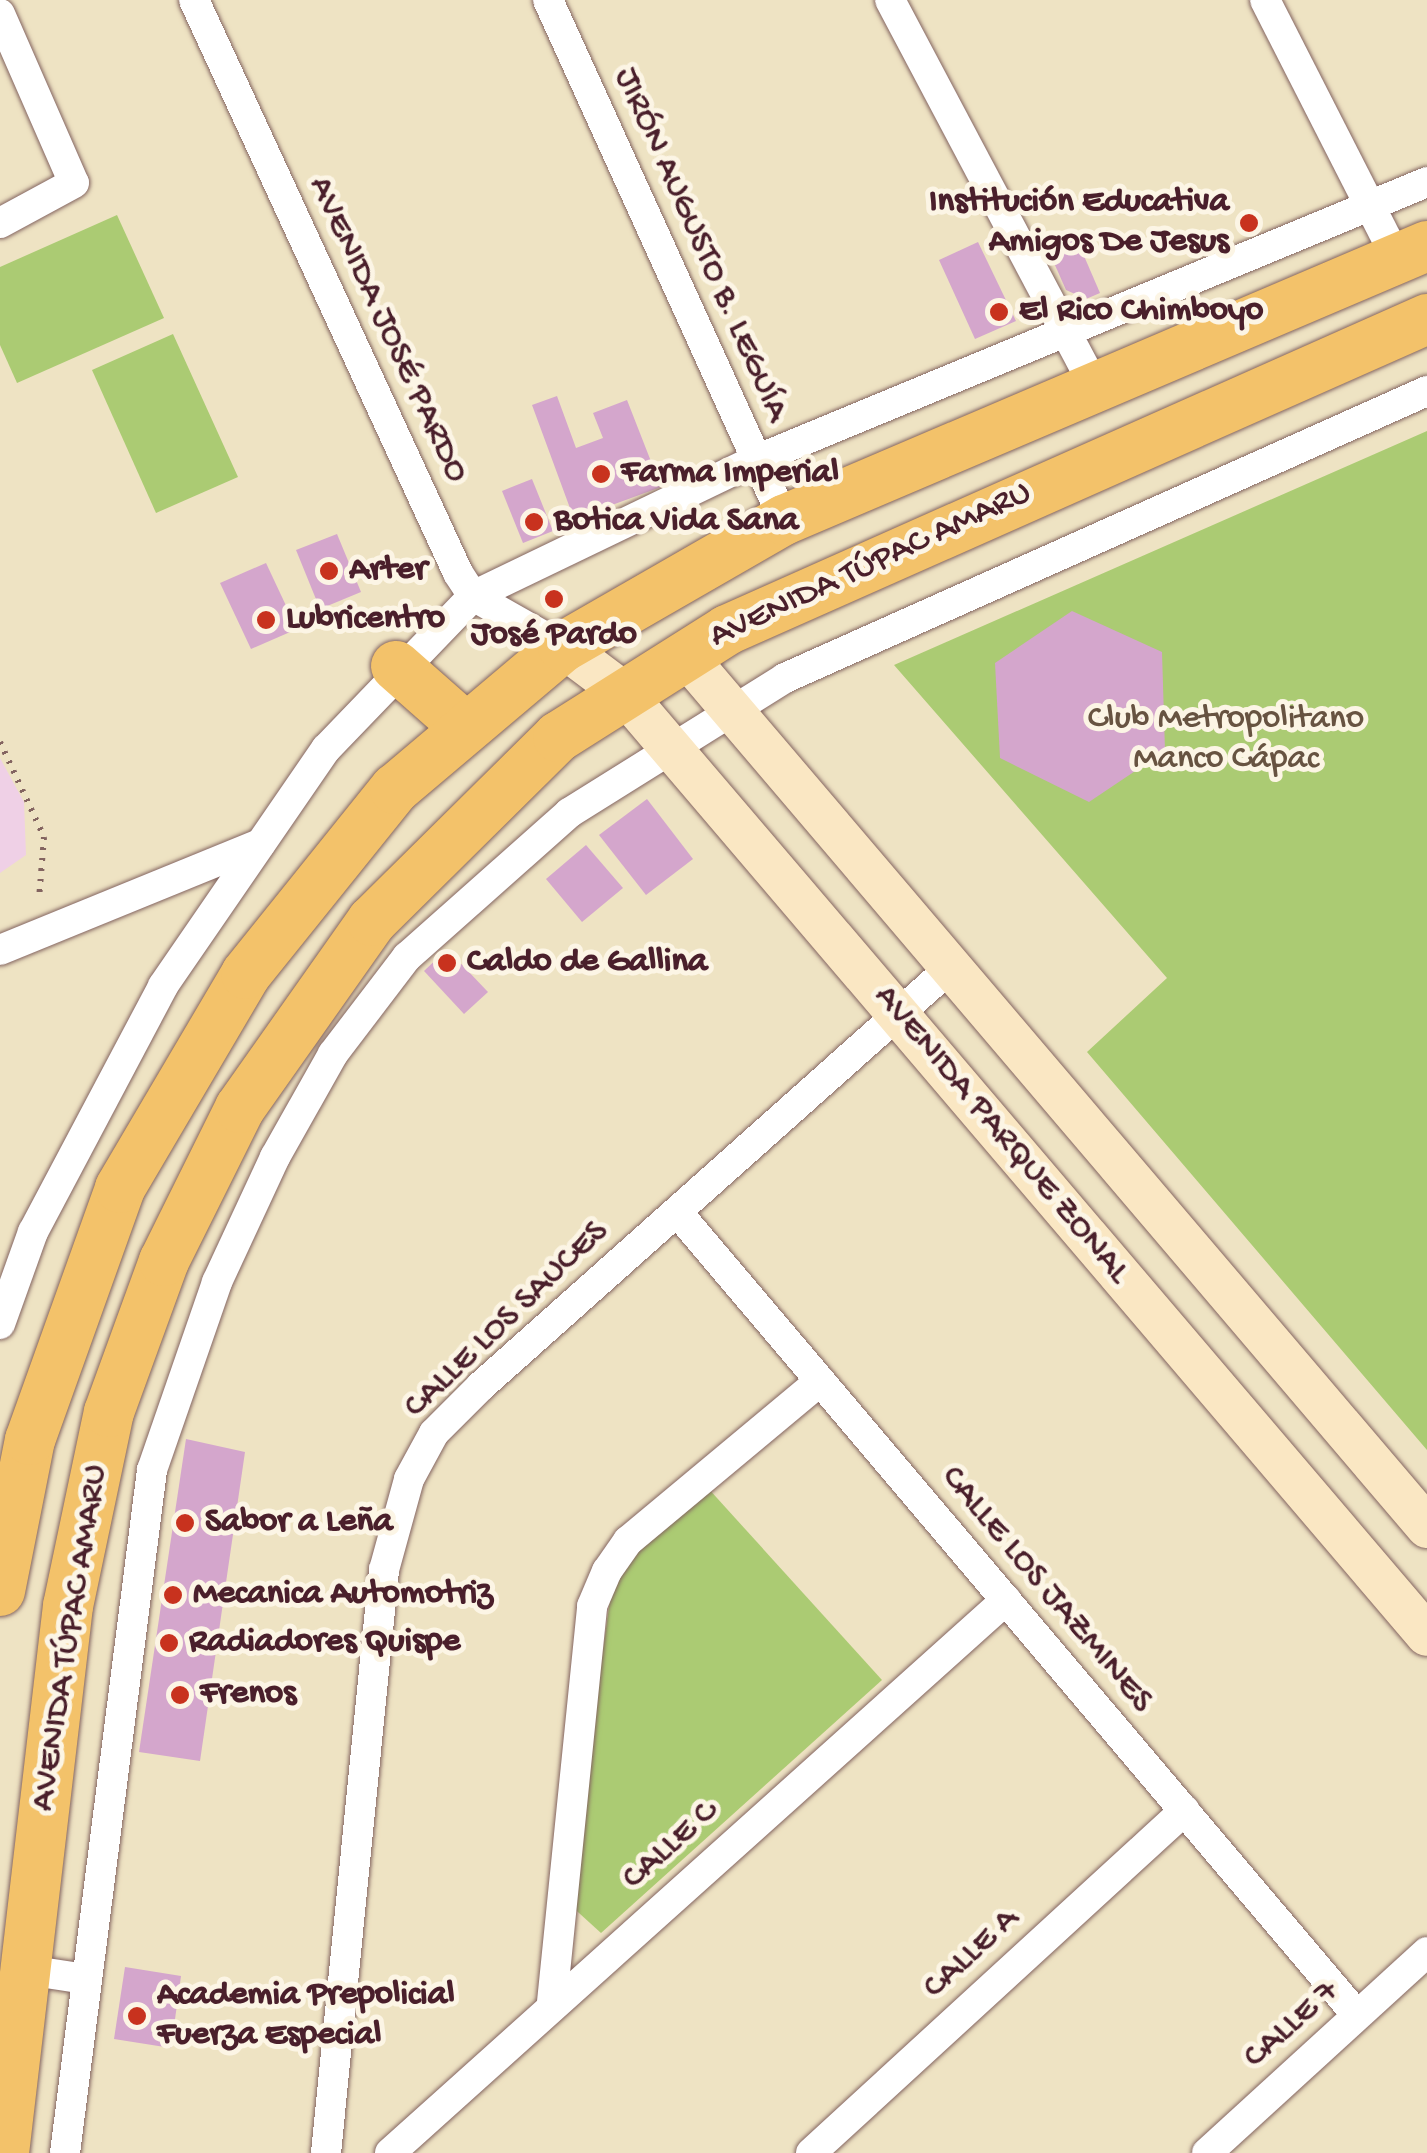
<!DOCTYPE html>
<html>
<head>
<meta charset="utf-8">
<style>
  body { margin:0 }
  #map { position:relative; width:1427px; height:2153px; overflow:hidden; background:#eee3c3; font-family:"Gochi Hand",sans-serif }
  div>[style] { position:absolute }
  .built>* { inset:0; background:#efd0e6 }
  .green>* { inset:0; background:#abcb73 }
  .building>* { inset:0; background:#d4a6cc }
  .path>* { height:6px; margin-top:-3px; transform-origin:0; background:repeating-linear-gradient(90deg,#836460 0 2.5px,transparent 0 10.5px) }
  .roads { filter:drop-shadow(0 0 2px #836460) drop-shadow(0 0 2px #836460) }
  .minor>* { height:30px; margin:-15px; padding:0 15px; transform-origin:15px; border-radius:15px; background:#fff }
  .secondary>* { height:42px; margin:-21px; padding:0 21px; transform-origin:21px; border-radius:21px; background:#fae7c3 }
  .trunk>* { height:50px; margin:-25px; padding:0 25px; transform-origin:25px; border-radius:25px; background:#f3c26a }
  .dots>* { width:28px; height:28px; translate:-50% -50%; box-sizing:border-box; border:5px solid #fcf5e5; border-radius:50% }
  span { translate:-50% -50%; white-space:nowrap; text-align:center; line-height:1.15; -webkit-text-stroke:10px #fcf5e5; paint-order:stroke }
  .poi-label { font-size:35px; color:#4a1f2b; font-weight:700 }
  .right { translate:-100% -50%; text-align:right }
  .left { translate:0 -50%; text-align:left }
  .street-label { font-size:35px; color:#4a1f2b }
  .park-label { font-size:35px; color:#675341 }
</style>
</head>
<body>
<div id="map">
  <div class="built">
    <i style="clip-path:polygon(0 758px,24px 802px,26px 855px,0 873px)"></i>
  </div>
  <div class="green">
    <i style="clip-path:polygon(117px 215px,164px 318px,17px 383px,0 345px,0 267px)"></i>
    <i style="clip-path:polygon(173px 334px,238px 477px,156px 513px,92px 370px)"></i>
    <i style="clip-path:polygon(1427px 431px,1427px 1450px,1087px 1052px,1167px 978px,894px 665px)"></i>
    <i style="clip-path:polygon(707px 1487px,882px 1680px,601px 1933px,568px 1903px,613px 1578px,627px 1553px)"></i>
  </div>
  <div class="building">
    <i style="clip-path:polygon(1075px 235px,1100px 293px,1086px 299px,1066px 290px,1047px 247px)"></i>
    <i style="clip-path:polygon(978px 242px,1016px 321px,975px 339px,939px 260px)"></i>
    <i style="clip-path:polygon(557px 396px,576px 448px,603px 438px,593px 413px,627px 400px,661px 487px,574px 519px,532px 405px)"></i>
    <i style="clip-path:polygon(532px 479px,553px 531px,523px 543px,502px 491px)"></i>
    <i style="clip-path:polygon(337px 534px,361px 592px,320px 609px,296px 550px)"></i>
    <i style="clip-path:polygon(266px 563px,297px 629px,251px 649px,220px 583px)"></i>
    <i style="clip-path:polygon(1072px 611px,1162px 652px,1165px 751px,1089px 802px,1000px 758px,995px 663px)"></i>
    <i style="clip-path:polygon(647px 799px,693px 859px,646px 895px,599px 835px)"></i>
    <i style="clip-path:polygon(586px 845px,623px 888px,582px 922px,546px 879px)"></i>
    <i style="clip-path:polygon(447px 949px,488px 992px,464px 1014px,424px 971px)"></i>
    <i style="clip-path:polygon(186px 1439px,245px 1452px,200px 1761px,139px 1752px)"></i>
    <i style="clip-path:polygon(125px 1967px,181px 1976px,171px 2048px,114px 2039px)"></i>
  </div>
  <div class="path">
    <i style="left:0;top:742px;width:105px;rotate:65.1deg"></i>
    <i style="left:44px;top:837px;width:62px;rotate:94.6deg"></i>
  </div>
  <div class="roads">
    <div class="minor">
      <i style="left:194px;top:0;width:631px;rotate:65.26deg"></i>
      <i style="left:458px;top:573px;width:27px;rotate:57deg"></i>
      <i style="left:473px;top:596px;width:103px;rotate:29.5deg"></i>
      <i style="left:548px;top:0;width:571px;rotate:65.59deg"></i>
      <i style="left:890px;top:0;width:440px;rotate:62.1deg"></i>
      <i style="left:1265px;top:0;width:291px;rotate:63deg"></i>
      <i style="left:0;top:14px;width:184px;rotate:66.4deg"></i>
      <i style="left:74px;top:183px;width:84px;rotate:151.6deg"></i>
      <i style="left:0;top:950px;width:281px;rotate:-22.2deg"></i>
      <i style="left:678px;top:1213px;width:1051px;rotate:49.75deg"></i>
      <i style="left:0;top:1324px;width:98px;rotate:-70.3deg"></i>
      <i style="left:33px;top:1232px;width:278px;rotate:-62.1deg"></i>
      <i style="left:163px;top:986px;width:288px;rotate:-55.5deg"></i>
      <i style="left:326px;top:749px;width:212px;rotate:-46.1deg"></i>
      <i style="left:473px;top:596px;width:314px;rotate:-25.7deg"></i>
      <i style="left:756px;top:460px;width:726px;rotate:-22.5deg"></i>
      <i style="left:27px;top:1970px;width:60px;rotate:8.7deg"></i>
      <i style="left:552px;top:2002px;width:398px;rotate:-84.2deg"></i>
      <i style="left:592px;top:1606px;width:38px;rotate:-67deg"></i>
      <i style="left:607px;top:1571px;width:37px;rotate:-55deg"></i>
      <i style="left:628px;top:1541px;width:250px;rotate:-39.8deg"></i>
      <i style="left:65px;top:2153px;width:689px;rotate:-82.74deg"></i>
      <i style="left:152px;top:1470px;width:199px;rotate:-70.9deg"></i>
      <i style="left:217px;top:1282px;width:138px;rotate:-65.1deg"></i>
      <i style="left:275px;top:1157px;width:118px;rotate:-60.6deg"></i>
      <i style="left:333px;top:1054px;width:122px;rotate:-52.7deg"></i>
      <i style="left:407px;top:957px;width:217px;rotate:-41.6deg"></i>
      <i style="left:569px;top:813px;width:255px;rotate:-32deg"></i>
      <i style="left:785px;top:678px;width:703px;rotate:-24.09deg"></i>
      <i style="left:326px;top:2153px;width:586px;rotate:-84.32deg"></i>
      <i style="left:384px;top:1570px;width:94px;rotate:-74.6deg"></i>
      <i style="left:409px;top:1479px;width:52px;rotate:-61.5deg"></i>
      <i style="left:434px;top:1433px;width:66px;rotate:-45deg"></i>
      <i style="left:481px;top:1386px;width:628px;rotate:-41.71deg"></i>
      <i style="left:390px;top:2153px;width:828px;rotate:-41.92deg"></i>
      <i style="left:811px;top:2153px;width:507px;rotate:-42.52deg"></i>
      <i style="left:1207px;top:2153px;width:298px;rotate:-42.4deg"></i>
    </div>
    <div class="secondary">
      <i style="left:563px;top:647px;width:75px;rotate:36.9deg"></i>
      <i style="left:623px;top:692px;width:1239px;rotate:49.55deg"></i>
      <i style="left:685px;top:655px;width:1145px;rotate:49.6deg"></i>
    </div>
    <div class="trunk">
      <i style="left:396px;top:666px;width:91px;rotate:41.4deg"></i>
      <i style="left:0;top:1591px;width:154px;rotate:-78.8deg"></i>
      <i style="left:30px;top:1440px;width:268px;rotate:-70.3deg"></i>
      <i style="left:120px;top:1188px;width:248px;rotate:-59.5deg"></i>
      <i style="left:246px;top:974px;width:238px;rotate:-51.2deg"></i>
      <i style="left:395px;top:789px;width:220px;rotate:-40.2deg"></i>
      <i style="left:563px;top:647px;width:255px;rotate:-29.9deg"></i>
      <i style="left:784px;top:520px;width:699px;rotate:-23.08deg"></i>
      <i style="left:4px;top:2153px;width:551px;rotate:-83.33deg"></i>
      <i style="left:68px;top:1606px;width:198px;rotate:-78.1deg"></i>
      <i style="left:109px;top:1412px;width:161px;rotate:-70deg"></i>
      <i style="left:164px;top:1261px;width:171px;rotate:-63.6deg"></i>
      <i style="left:240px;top:1108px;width:229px;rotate:-54.8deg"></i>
      <i style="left:372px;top:921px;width:262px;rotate:-44.7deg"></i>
      <i style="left:558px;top:737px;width:200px;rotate:-32.3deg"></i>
      <i style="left:727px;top:630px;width:766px;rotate:-23.95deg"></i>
    </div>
  </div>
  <div class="dots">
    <i style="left:1249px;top:223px;background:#c8321e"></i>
    <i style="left:999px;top:312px;background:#c8321e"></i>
    <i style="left:601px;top:474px;background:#c8321e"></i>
    <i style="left:534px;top:522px;background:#c8321e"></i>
    <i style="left:329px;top:571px;background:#c8321e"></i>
    <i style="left:554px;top:599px;background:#c8321e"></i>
    <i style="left:266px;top:620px;background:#c8321e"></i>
    <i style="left:447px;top:963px;background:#c8321e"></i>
    <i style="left:185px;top:1523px;background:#c8321e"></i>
    <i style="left:173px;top:1595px;background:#c8321e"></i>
    <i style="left:169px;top:1643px;background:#c8321e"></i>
    <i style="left:180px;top:1695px;background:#c8321e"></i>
    <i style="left:137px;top:2016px;background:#c8321e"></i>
  </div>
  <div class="poi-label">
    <span class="right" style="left:1229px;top:223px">Institución Educativa<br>Amigos De Jesus</span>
    <span class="left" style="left:1019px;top:312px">El Rico Chimboyo</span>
    <span class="left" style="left:621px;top:474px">Farma Imperial</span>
    <span class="left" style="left:554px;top:522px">Botica Vida Sana</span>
    <span class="left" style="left:349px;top:571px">Arter</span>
    <span class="left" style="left:286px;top:620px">Lubricentro</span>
    <span style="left:554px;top:636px">José Pardo</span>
    <span class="left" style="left:467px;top:963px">Caldo de Gallina</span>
    <span class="left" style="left:205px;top:1523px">Sabor a Leña</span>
    <span class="left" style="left:193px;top:1595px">Mecanica Automotriz</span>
    <span class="left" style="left:189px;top:1643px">Radiadores Quispe</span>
    <span class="left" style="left:200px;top:1695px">Frenos</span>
    <span class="left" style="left:157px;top:2016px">Academia Prepolicial<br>Fuerza Especial</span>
  </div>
  <div class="street-label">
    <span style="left:700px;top:245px;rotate:66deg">JIRÓN AUGUSTO B. LEGUÍA</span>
    <span style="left:387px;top:330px;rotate:65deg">AVENIDA JOSÉ PARDO</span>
    <span style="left:871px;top:566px;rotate:-25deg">AVENIDA TÚPAC AMARU</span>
    <span style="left:1001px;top:1135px;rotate:50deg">AVENIDA PARQUE ZONAL</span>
    <span style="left:507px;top:1320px;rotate:-44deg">CALLE LOS SAUCES</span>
    <span style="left:1046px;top:1590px;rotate:50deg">CALLE LOS JAZMINES</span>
    <span style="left:71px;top:1638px;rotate:-81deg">AVENIDA TÚPAC AMARU</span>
    <span style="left:671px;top:1846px;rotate:-42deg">CALLE C</span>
    <span style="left:972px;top:1954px;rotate:-43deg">CALLE A</span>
    <span style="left:1292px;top:2025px;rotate:-42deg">CALLE 7</span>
  </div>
  <div class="park-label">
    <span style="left:1226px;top:740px">Club Metropolitano<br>Manco Cápac</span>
  </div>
</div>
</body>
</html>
